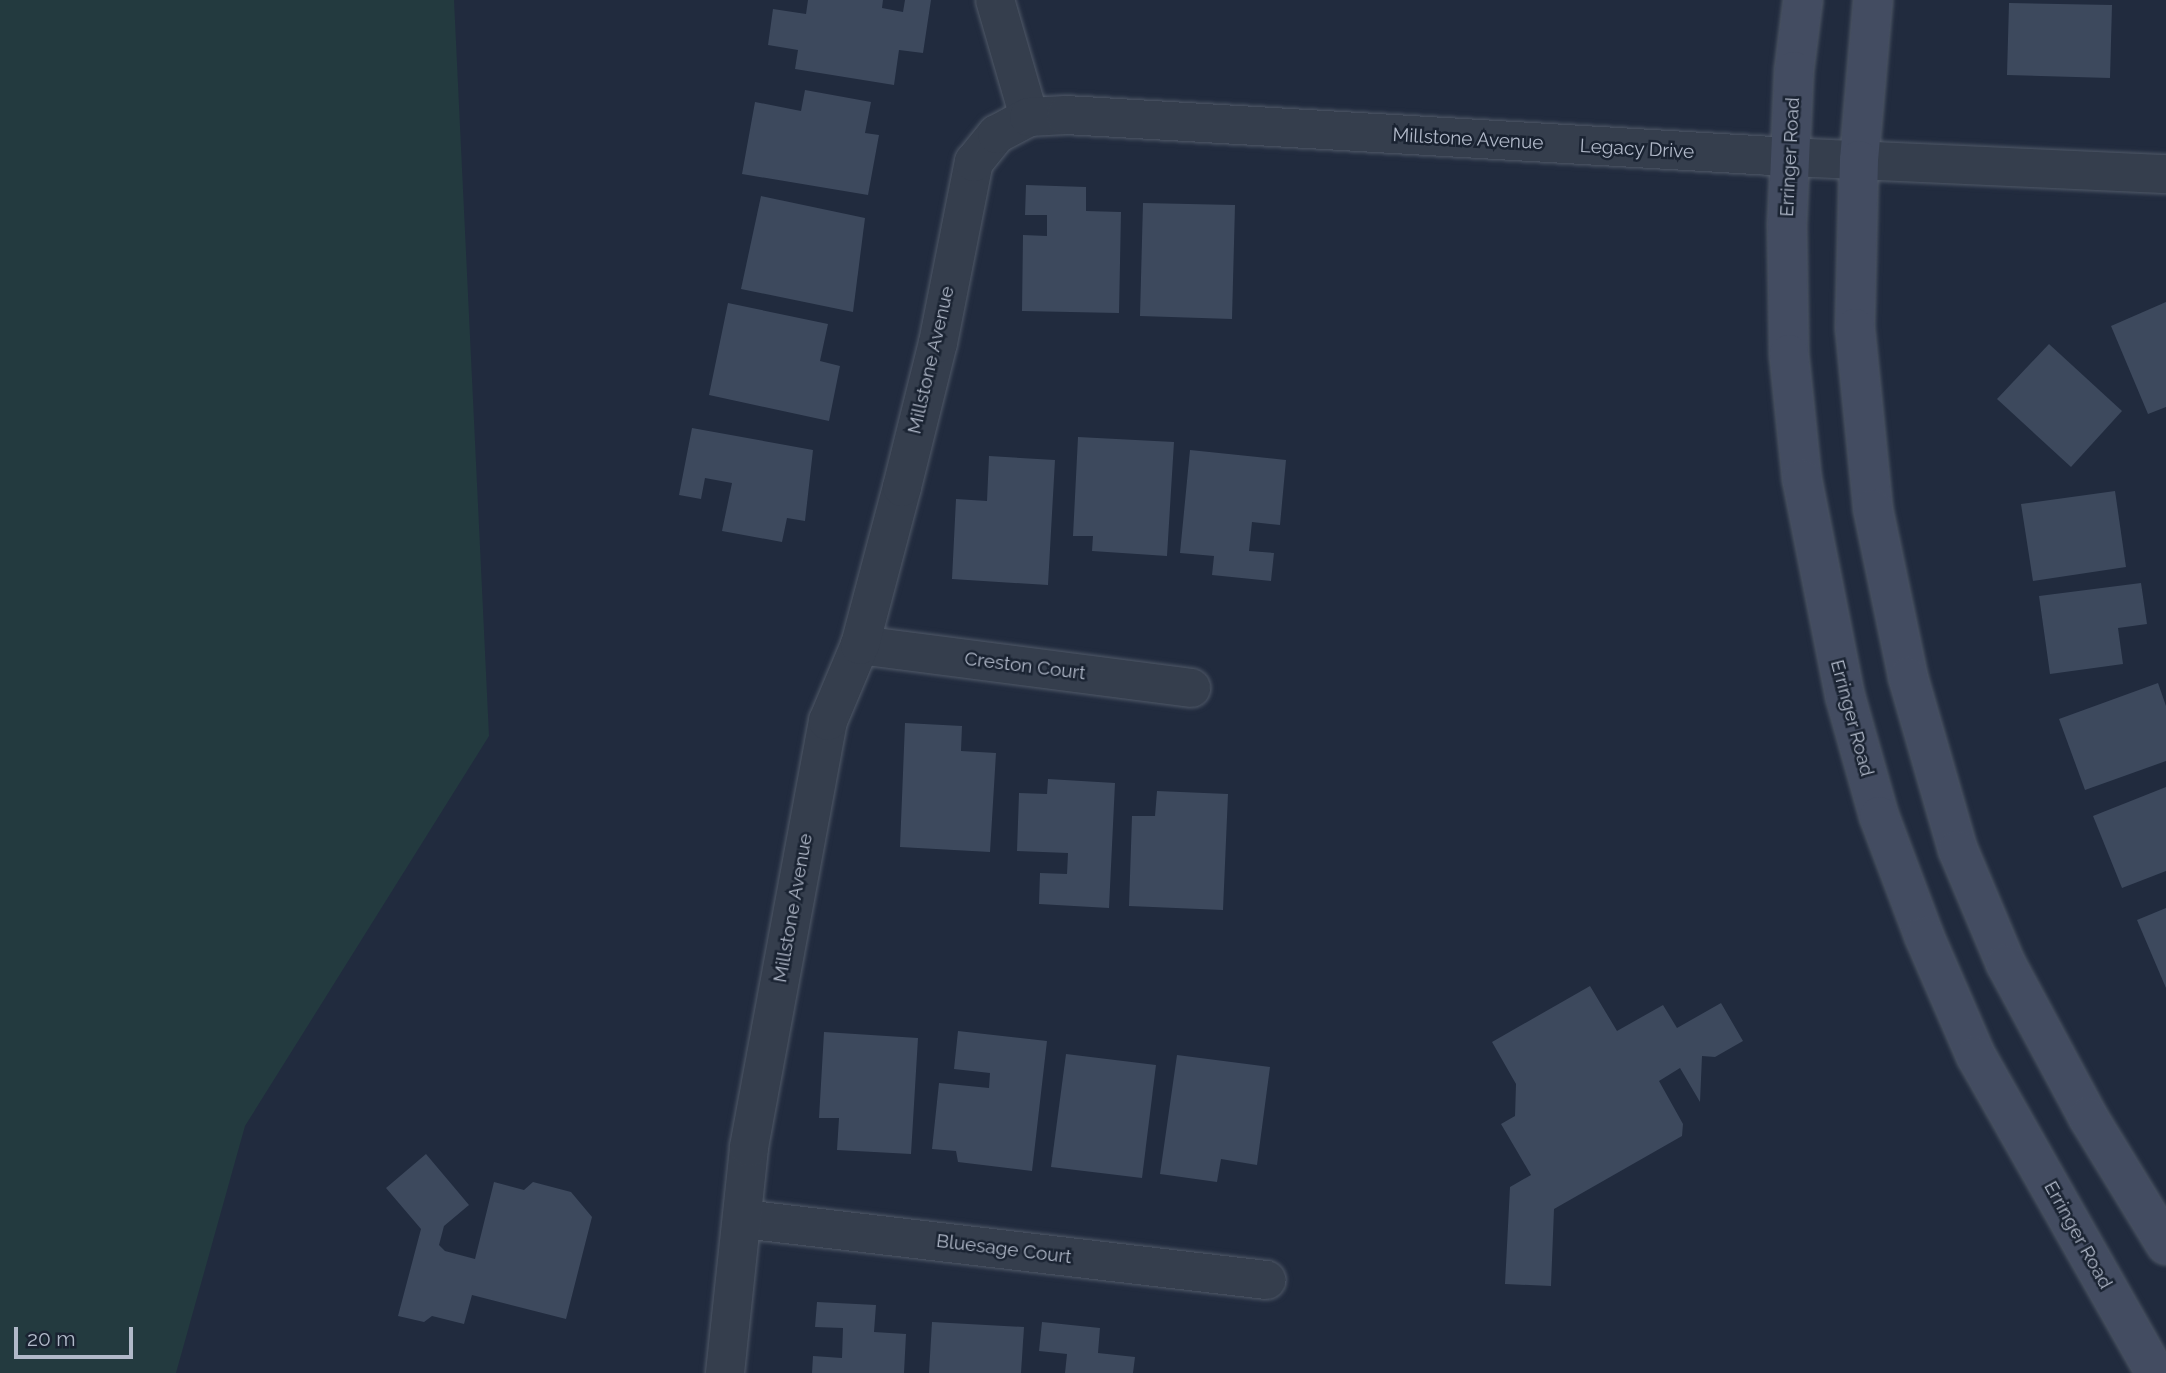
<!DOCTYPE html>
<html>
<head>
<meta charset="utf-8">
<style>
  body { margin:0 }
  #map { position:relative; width:2166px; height:1373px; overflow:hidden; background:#212b3e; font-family:Raleway,sans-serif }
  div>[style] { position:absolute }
  .green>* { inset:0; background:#233a3f }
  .building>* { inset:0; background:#3d495d }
  .roads { filter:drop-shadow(0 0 2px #505968) drop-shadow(0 0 2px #505968) }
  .street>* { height:38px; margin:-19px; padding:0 19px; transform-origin:19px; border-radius:19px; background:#353e4d }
  .secondary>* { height:38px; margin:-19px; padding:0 19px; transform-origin:19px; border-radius:19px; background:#434c61 }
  span { translate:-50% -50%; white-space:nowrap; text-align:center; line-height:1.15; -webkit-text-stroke:5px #1a2332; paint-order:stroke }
  .street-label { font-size:19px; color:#b1b9c9 }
  .scale { position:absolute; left:14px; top:1327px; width:119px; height:32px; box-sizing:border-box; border:4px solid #b1b9c9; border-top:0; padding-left:9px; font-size:21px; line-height:24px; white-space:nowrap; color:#b1b9c9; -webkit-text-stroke:5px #1a2332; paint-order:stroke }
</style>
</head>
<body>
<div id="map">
  <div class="green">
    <i style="clip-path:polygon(0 0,454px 0,489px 736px,245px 1126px,176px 1373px,0 1373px)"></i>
  </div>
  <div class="building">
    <i style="clip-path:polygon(808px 0,883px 0,882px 8px,903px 12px,905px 0,931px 0,923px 53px,899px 50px,894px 85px,795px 69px,798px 50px,768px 45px,773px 9px,806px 14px)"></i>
    <i style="clip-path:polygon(2009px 3px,2112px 5px,2110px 78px,2007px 75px)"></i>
    <i style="clip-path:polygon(805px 90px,871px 102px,865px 133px,879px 135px,868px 195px,742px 174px,755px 102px,801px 111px)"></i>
    <i style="clip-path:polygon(1026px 185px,1086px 187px,1086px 211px,1121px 212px,1119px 313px,1022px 311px,1023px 235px,1047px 236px,1047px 215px,1025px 215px)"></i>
    <i style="clip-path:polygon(761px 196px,865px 218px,853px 312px,741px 289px)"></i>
    <i style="clip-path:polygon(1143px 203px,1235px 205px,1232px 319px,1140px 316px)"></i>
    <i style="clip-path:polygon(2166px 302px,2166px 407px,2148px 414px,2111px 326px)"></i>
    <i style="clip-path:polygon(728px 303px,828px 324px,820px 361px,840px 366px,829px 421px,709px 395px)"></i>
    <i style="clip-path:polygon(2049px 344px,2122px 411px,2071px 467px,1997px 399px)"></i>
    <i style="clip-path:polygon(692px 428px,813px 450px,805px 521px,787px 518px,782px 542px,722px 531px,732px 483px,705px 478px,701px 499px,679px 495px)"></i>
    <i style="clip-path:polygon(1078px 437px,1174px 442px,1167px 556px,1092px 551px,1093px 536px,1073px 536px)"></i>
    <i style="clip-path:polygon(1190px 450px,1286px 460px,1280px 525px,1252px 522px,1249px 551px,1274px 553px,1271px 581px,1212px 575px,1214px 556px,1180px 553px)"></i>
    <i style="clip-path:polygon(989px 456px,1055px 460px,1048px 585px,952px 579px,956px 499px,987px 501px)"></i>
    <i style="clip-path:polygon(2115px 491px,2126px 567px,2033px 581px,2021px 504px)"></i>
    <i style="clip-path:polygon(2141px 583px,2147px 624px,2118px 628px,2123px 664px,2050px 674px,2039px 596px)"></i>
    <i style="clip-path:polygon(2158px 683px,2166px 706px,2166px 761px,2085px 790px,2059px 719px)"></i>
    <i style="clip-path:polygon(905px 723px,962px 726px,961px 751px,996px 753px,990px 852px,900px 847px)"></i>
    <i style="clip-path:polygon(1048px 779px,1115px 783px,1109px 908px,1039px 904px,1040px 873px,1067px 874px,1068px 853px,1017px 851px,1019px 793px,1047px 794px)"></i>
    <i style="clip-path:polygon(2166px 787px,2166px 871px,2122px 888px,2093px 816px)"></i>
    <i style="clip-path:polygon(1157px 791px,1228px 794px,1223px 910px,1129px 906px,1132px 816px,1155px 816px)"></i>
    <i style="clip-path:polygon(2166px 908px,2166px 988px,2137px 920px)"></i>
    <i style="clip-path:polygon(1590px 986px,1617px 1031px,1663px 1005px,1677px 1028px,1721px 1003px,1743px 1041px,1715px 1057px,1702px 1056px,1700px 1102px,1680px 1068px,1659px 1081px,1683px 1124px,1682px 1136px,1554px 1209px,1551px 1286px,1505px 1284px,1510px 1187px,1531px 1175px,1501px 1124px,1515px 1116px,1516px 1084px,1492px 1042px)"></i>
    <i style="clip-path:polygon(958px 1031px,1047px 1041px,1032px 1171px,958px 1162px,956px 1151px,932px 1149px,939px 1083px,989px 1088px,990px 1073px,954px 1069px)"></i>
    <i style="clip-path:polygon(824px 1032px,918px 1038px,911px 1154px,837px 1150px,839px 1118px,819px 1118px)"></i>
    <i style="clip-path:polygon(1066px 1054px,1156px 1065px,1142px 1178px,1051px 1167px)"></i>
    <i style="clip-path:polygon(1177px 1055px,1270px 1067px,1257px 1165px,1221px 1159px,1217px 1182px,1160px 1174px)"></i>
    <i style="clip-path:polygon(426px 1154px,469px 1205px,444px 1226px,439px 1245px,445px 1251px,475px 1259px,494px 1182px,524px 1190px,533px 1182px,571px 1192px,592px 1217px,566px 1319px,472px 1295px,464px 1324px,432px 1316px,424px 1322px,398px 1316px,421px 1229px,386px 1188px)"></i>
    <i style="clip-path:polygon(817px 1302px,876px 1305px,874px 1332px,906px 1334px,904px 1373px,812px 1373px,813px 1356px,842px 1358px,843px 1328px,815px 1327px)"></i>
    <i style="clip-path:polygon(932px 1322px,1024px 1327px,1021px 1373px,929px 1373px)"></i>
    <i style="clip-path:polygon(1042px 1322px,1100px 1328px,1098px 1353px,1135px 1357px,1133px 1373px,1065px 1373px,1067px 1354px,1039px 1351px)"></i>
  </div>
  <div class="roads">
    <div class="street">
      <i style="left:995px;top:0;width:122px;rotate:73.8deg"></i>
      <i style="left:1766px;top:156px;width:400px;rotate:2.6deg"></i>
      <i style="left:860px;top:645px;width:334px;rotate:7.4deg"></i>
      <i style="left:743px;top:1219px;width:527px;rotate:6.65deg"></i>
      <i style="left:725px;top:1373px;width:227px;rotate:-83.9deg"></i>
      <i style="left:749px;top:1147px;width:433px;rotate:-79.5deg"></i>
      <i style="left:828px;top:721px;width:82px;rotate:-67.2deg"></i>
      <i style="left:860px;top:645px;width:163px;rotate:-75.1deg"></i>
      <i style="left:902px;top:487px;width:148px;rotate:-76deg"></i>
      <i style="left:938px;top:343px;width:185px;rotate:-78.8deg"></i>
      <i style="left:974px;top:162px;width:36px;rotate:-51deg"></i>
      <i style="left:997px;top:134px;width:36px;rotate:-28deg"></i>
      <i style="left:1029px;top:117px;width:37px;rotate:-3deg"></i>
      <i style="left:1066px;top:115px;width:725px;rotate:3.32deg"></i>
    </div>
    <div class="secondary">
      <i style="left:1803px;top:0;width:72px;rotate:97.2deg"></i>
      <i style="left:1794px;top:71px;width:153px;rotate:92.6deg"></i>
      <i style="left:1787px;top:224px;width:130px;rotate:89.1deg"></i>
      <i style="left:1789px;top:354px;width:126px;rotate:84.1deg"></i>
      <i style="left:1802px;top:479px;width:221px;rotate:78.8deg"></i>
      <i style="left:1845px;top:696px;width:125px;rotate:74.2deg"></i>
      <i style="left:1879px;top:816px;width:128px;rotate:69.4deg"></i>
      <i style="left:1924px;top:936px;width:131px;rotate:66.6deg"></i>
      <i style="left:1976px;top:1056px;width:364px;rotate:60.5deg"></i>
      <i style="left:1873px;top:0;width:161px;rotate:95deg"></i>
      <i style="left:1859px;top:160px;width:168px;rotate:91.4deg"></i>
      <i style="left:1855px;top:328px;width:182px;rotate:84.3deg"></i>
      <i style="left:1873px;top:509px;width:172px;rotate:78.2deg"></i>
      <i style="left:1908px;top:677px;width:180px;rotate:73.9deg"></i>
      <i style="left:1958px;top:850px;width:124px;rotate:67.2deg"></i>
      <i style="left:2006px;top:964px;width:174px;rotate:61.8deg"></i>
      <i style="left:2088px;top:1117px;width:150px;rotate:58.6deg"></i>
    </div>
  </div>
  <div class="street-label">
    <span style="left:1468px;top:139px;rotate:3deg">Millstone Avenue</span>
    <span style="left:1637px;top:149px;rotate:3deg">Legacy Drive</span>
    <span style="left:1790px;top:157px;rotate:-87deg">Erringer Road</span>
    <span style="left:931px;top:360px;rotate:-77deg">Millstone Avenue</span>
    <span style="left:1025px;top:666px;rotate:7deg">Creston Court</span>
    <span style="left:1852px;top:718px;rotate:75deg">Erringer Road</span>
    <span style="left:793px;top:908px;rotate:-80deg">Millstone Avenue</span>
    <span style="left:2078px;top:1235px;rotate:61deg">Erringer Road</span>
    <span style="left:1004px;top:1249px;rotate:7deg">Bluesage Court</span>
  </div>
  <div class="scale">20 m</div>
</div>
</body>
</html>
